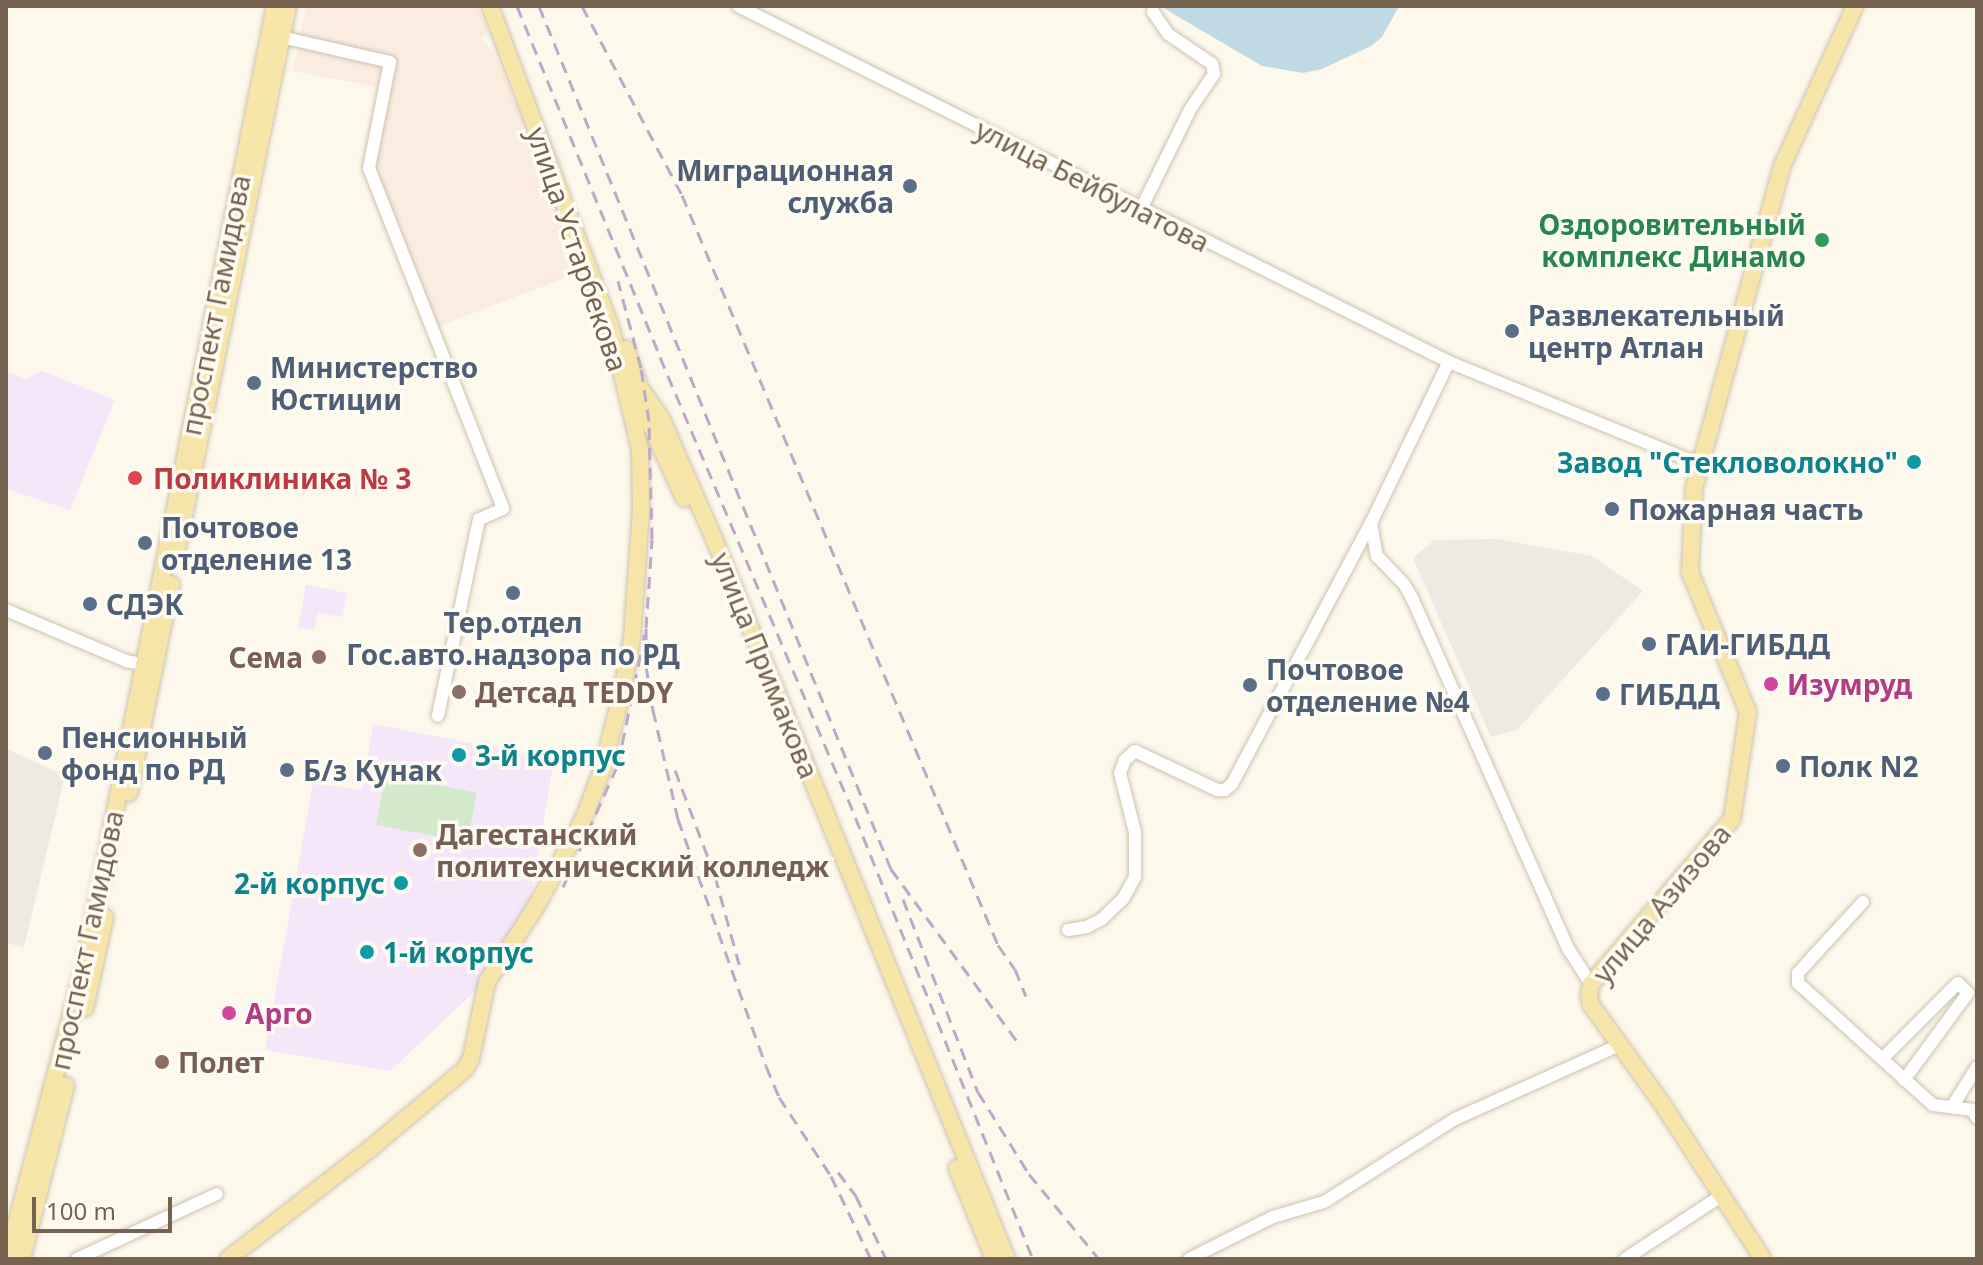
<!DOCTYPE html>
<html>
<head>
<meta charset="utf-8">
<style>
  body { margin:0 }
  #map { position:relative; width:1983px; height:1265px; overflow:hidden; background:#fcf8eb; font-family:"Noto Sans",sans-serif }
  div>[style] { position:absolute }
  .commercial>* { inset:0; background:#fbece0 }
  .industrial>* { inset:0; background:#eeeae3 }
  .education>* { inset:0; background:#f5e7f9 }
  .green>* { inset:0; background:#d2eac9 }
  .water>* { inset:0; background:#c0dae5 }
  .roads { filter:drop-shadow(0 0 2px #cec2b1) drop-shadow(0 0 2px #cec2b1) }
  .minor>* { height:12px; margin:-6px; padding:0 6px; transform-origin:6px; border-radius:6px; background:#fff }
  .major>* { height:16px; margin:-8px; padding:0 8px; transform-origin:8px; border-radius:8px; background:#f6e4a8 }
  .rail>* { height:3px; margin-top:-1.5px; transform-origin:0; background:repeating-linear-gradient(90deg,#bda9c6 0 12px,transparent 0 20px) }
  .dots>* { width:22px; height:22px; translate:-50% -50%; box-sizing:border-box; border:4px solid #fefbf2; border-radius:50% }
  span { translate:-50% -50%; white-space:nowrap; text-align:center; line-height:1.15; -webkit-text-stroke:7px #fefbf2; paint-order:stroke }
  .service-label { font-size:28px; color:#4e5e75; font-weight:700 }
  .right { translate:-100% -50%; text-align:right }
  .left { translate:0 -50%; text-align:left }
  .street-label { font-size:28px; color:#76634f }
  .leisure-label { font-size:28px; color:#27864d; font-weight:700 }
  .culture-label { font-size:28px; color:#0d838f; font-weight:700 }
  .health-label { font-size:28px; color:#be3a42; font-weight:700 }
  .education-label { font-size:28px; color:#785e54; font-weight:700 }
  .hotel-label { font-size:28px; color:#b23c85; font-weight:700 }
  .frame { position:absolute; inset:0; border:8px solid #76634f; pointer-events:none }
  .scale { position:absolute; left:32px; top:1197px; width:140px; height:36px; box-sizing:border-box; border:4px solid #76634f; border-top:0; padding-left:10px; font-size:24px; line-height:28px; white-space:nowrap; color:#76634f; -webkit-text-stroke:6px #fefbf2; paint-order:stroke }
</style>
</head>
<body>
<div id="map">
  <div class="commercial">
    <i style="clip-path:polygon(306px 6px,477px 6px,488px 32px,481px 38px,495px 54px,586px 270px,439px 326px,373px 166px,392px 90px,293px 71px)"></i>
  </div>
  <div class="industrial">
    <i style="clip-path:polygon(1497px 539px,1592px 556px,1643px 591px,1517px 730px,1491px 737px,1413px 558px,1434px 540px)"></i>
    <i style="clip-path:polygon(6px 749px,65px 775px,24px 947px,6px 943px)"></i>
  </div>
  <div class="education">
    <i style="clip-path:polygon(6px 371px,26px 379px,42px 371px,115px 400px,70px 510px,6px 489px)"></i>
    <i style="clip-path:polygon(306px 585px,347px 593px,342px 617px,318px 613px,314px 630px,298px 627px)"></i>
    <i style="clip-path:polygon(373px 724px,554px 759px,529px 909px,488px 979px,390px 1071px,265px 1050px,313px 783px,362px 790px)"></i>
  </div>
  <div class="green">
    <i style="clip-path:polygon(386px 775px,477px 793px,467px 842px,376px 825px)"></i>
  </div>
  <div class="water">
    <i style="clip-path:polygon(1160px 6px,1399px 6px,1382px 37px,1371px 46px,1322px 69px,1303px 73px,1262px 66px)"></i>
  </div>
  <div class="roads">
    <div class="minor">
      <i style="left:738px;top:6px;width:795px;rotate:26.6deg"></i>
      <i style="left:1449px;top:362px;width:278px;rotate:22.2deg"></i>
      <i style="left:281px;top:37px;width:112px;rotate:12.9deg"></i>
      <i style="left:390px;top:62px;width:108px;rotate:101.2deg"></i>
      <i style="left:369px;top:168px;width:366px;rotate:68.5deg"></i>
      <i style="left:503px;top:509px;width:26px;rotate:157deg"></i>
      <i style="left:479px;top:519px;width:201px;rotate:101.8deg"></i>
      <i style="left:1141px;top:209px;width:113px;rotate:-63.7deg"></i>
      <i style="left:1191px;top:108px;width:41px;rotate:-55.9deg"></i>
      <i style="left:1214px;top:74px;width:10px;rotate:-101deg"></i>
      <i style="left:1212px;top:64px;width:53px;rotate:-145.7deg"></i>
      <i style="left:1168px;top:34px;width:27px;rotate:-124deg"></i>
      <i style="left:1371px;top:523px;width:34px;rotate:80deg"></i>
      <i style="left:1377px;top:556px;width:39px;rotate:46deg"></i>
      <i style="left:1404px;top:584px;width:16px;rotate:60deg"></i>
      <i style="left:1412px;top:598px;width:385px;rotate:66deg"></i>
      <i style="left:1569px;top:950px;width:40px;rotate:57.1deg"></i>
      <i style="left:6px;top:610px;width:130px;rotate:23deg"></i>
      <i style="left:126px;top:661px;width:15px;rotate:11deg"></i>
      <i style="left:141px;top:664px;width:9px;rotate:-21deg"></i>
      <i style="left:1863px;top:902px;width:96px;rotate:132.5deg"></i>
      <i style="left:1798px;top:973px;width:10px;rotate:90deg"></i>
      <i style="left:1798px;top:983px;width:182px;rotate:42.1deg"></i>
      <i style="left:1933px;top:1105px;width:39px;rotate:7deg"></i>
      <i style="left:1972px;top:1110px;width:9px;rotate:58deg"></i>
      <i style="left:1068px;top:930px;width:19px;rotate:-9deg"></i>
      <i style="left:1087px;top:927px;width:17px;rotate:-28deg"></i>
      <i style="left:1102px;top:919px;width:29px;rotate:-44deg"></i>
      <i style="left:1123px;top:899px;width:25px;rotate:-61deg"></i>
      <i style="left:1135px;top:877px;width:45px;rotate:-90deg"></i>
      <i style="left:1135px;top:832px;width:61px;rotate:-104.3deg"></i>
      <i style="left:1120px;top:773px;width:14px;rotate:-69deg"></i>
      <i style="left:1125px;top:760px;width:13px;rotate:-42deg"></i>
      <i style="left:1135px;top:751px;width:91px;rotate:25.4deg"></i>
      <i style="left:1217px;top:790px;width:8px"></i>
      <i style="left:1225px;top:790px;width:9px;rotate:-41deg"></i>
      <i style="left:1232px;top:784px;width:296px;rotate:-62deg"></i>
      <i style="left:1371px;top:523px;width:179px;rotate:-64.2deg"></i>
      <i style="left:1882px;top:1059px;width:107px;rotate:-45deg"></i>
      <i style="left:1958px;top:983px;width:14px;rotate:45deg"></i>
      <i style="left:1968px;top:993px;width:108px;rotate:126.3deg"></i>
      <i style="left:1952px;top:1107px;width:47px;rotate:-58deg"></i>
      <i style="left:77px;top:1259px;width:154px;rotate:-24.9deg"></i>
      <i style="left:1189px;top:1259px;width:94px;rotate:-26.6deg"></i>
      <i style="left:1273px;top:1217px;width:53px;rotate:-16.4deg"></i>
      <i style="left:1324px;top:1202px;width:155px;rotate:-32.4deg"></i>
      <i style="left:1455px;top:1119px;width:181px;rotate:-24.2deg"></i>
      <i style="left:1625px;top:1259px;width:115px;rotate:-33.3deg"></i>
    </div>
    <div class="major">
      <i style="left:626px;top:349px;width:41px;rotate:70.3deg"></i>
      <i style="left:640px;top:388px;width:37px;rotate:55deg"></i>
      <i style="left:661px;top:418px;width:134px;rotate:66.3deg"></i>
      <i style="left:715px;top:541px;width:775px;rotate:67.87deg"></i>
      <i style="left:630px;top:400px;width:28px;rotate:48deg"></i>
      <i style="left:649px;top:421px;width:85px;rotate:65.6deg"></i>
      <i style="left:178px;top:545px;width:550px;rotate:-78.47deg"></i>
      <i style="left:129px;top:793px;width:213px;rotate:-78.6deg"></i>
      <i style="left:85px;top:1008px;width:93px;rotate:-77.6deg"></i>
      <i style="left:957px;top:1168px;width:98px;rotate:67.9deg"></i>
      <i style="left:7px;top:1259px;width:312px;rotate:-75.3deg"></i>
      <i style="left:86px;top:957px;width:970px;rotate:-78.76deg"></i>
      <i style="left:22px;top:1259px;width:179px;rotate:-75.8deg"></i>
      <i style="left:228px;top:1259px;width:181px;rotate:-37.8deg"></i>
      <i style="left:371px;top:1148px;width:121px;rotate:-40deg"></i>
      <i style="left:464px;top:1070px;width:13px;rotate:-58deg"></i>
      <i style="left:471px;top:1059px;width:79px;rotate:-78.3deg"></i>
      <i style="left:487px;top:982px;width:92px;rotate:-57deg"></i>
      <i style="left:537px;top:905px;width:99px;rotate:-61.6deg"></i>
      <i style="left:584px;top:818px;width:54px;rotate:-69.6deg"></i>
      <i style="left:603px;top:767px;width:73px;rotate:-75.8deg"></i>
      <i style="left:621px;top:696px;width:58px;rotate:-79.1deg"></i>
      <i style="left:632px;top:639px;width:128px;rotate:-86deg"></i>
      <i style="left:641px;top:511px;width:62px;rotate:-90.9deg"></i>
      <i style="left:640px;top:449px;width:124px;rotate:-103.5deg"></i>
      <i style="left:611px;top:328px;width:344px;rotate:-110.6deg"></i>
      <i style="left:1763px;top:1259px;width:187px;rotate:-123deg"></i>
      <i style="left:1661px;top:1102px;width:120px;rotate:-125.8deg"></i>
      <i style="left:1591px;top:1005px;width:10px;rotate:-101deg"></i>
      <i style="left:1589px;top:995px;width:11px;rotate:-80deg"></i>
      <i style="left:1591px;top:984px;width:217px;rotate:-49.5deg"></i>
      <i style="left:1732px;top:819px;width:108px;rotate:-81.5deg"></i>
      <i style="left:1748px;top:712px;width:151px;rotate:-112.6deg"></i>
      <i style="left:1690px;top:573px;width:85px;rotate:-87.3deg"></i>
      <i style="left:1694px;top:488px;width:334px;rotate:-74.7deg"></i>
      <i style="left:1782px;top:166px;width:176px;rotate:-65.5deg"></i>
    </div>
  </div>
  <div class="rail">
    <i style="left:517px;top:6px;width:379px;rotate:67.8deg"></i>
    <i style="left:660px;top:357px;width:480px;rotate:67deg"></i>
    <i style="left:848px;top:799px;width:496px;rotate:68.1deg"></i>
    <i style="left:539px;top:6px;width:932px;rotate:67.81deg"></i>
    <i style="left:891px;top:869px;width:212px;rotate:53.8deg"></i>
    <i style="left:582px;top:6px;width:214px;rotate:62.1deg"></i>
    <i style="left:682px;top:195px;width:814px;rotate:67.15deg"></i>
    <i style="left:998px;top:945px;width:29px;rotate:55deg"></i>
    <i style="left:1015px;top:969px;width:29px;rotate:68deg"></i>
    <i style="left:646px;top:628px;width:38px;rotate:90deg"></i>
    <i style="left:646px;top:666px;width:45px;rotate:81deg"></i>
    <i style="left:653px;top:710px;width:112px;rotate:77.1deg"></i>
    <i style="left:678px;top:819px;width:262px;rotate:70.4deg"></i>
    <i style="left:766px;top:1066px;width:34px;rotate:67deg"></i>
    <i style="left:779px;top:1097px;width:95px;rotate:56.6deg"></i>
    <i style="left:831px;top:1176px;width:92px;rotate:64.3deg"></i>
    <i style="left:675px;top:770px;width:113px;rotate:69.3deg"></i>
    <i style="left:715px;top:876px;width:98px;rotate:74.7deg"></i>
    <i style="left:563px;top:887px;width:135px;rotate:-65.9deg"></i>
    <i style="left:618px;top:764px;width:139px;rotate:-78.4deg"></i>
    <i style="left:646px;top:628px;width:89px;rotate:-86.1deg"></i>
    <i style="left:652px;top:539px;width:118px;rotate:-91.5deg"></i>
    <i style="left:649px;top:421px;width:54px;rotate:-98.6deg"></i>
    <i style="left:641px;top:368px;width:90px;rotate:-104.8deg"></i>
    <i style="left:903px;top:899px;width:207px;rotate:68.8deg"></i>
    <i style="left:978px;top:1092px;width:97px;rotate:58.1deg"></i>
    <i style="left:1029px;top:1174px;width:110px;rotate:50.5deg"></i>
    <i style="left:838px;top:1172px;width:30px;rotate:53deg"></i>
    <i style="left:856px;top:1196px;width:70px;rotate:64.5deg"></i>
  </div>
  <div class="dots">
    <i style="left:910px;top:186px;background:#5c6f8a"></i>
    <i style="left:1822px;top:240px;background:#2e9e5b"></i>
    <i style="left:1512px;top:331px;background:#5c6f8a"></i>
    <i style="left:254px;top:383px;background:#5c6f8a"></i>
    <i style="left:1914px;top:462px;background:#0f9aa8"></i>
    <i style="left:135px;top:478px;background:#e0444e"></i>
    <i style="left:1612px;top:509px;background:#5c6f8a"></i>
    <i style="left:145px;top:543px;background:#5c6f8a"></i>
    <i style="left:513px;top:593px;background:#5c6f8a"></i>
    <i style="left:90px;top:604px;background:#5c6f8a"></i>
    <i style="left:1649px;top:644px;background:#5c6f8a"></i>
    <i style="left:319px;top:657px;background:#8d6e63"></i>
    <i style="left:1771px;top:684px;background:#d1479c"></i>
    <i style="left:1250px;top:685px;background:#5c6f8a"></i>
    <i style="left:459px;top:692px;background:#8d6e63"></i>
    <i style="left:1603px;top:694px;background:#5c6f8a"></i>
    <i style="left:45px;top:753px;background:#5c6f8a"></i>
    <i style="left:459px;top:755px;background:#0f9aa8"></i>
    <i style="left:1783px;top:766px;background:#5c6f8a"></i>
    <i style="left:287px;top:770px;background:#5c6f8a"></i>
    <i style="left:420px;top:850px;background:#8d6e63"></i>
    <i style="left:401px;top:883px;background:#0f9aa8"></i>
    <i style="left:367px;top:952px;background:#0f9aa8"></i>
    <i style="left:229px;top:1013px;background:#d1479c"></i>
    <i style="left:162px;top:1062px;background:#8d6e63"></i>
  </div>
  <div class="service-label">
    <span class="right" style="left:894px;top:186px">Миграционная<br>служба</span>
    <span class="left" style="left:1528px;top:331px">Развлекательный<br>центр Атлан</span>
    <span class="left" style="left:270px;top:383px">Министерство<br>Юстиции</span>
    <span class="left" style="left:1628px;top:509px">Пожарная часть</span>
    <span class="left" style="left:161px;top:543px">Почтовое<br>отделение 13</span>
    <span class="left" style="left:106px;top:604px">СДЭК</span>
    <span style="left:513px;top:638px">Тер.отдел<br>Гос.авто.надзора по РД</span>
    <span class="left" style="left:1665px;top:644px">ГАИ-ГИБДД</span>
    <span class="left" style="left:1266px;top:685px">Почтовое<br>отделение №4</span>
    <span class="left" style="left:1619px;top:694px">ГИБДД</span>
    <span class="left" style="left:61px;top:753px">Пенсионный<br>фонд по РД</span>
    <span class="left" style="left:1799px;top:766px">Полк N2</span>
    <span class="left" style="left:303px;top:770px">Б/з Кунак</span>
  </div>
  <div class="street-label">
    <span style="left:1093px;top:185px;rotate:27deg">улица Бейбулатова</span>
    <span style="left:578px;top:249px;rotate:71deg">улица Устарбекова</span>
    <span style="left:215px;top:305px;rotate:-79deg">проспект Гамидова</span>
    <span style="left:766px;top:665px;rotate:68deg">улица Примакова</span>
    <span style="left:1661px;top:903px;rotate:-50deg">улица Азизова</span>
    <span style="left:86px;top:940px;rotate:-78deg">проспект Гамидова</span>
  </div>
  <div class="leisure-label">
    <span class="right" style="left:1806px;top:240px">Оздоровительный<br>комплекс Динамо</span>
  </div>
  <div class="culture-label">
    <span class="right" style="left:1898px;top:462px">Завод "Стекловолокно"</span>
    <span class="left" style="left:475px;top:755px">3-й корпус</span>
    <span class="right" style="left:385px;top:883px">2-й корпус</span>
    <span class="left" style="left:383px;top:952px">1-й корпус</span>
  </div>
  <div class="health-label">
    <span class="left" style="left:153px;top:478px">Поликлиника № 3</span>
  </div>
  <div class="education-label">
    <span class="right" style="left:303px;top:657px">Сема</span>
    <span class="left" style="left:475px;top:692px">Детсад TEDDY</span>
    <span class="left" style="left:436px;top:850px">Дагестанский<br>политехнический колледж</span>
    <span class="left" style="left:178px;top:1062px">Полет</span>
  </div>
  <div class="hotel-label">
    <span class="left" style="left:1787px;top:684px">Изумруд</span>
    <span class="left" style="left:245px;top:1013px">Арго</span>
  </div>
  <div class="frame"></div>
  <div class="scale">100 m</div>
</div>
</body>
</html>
